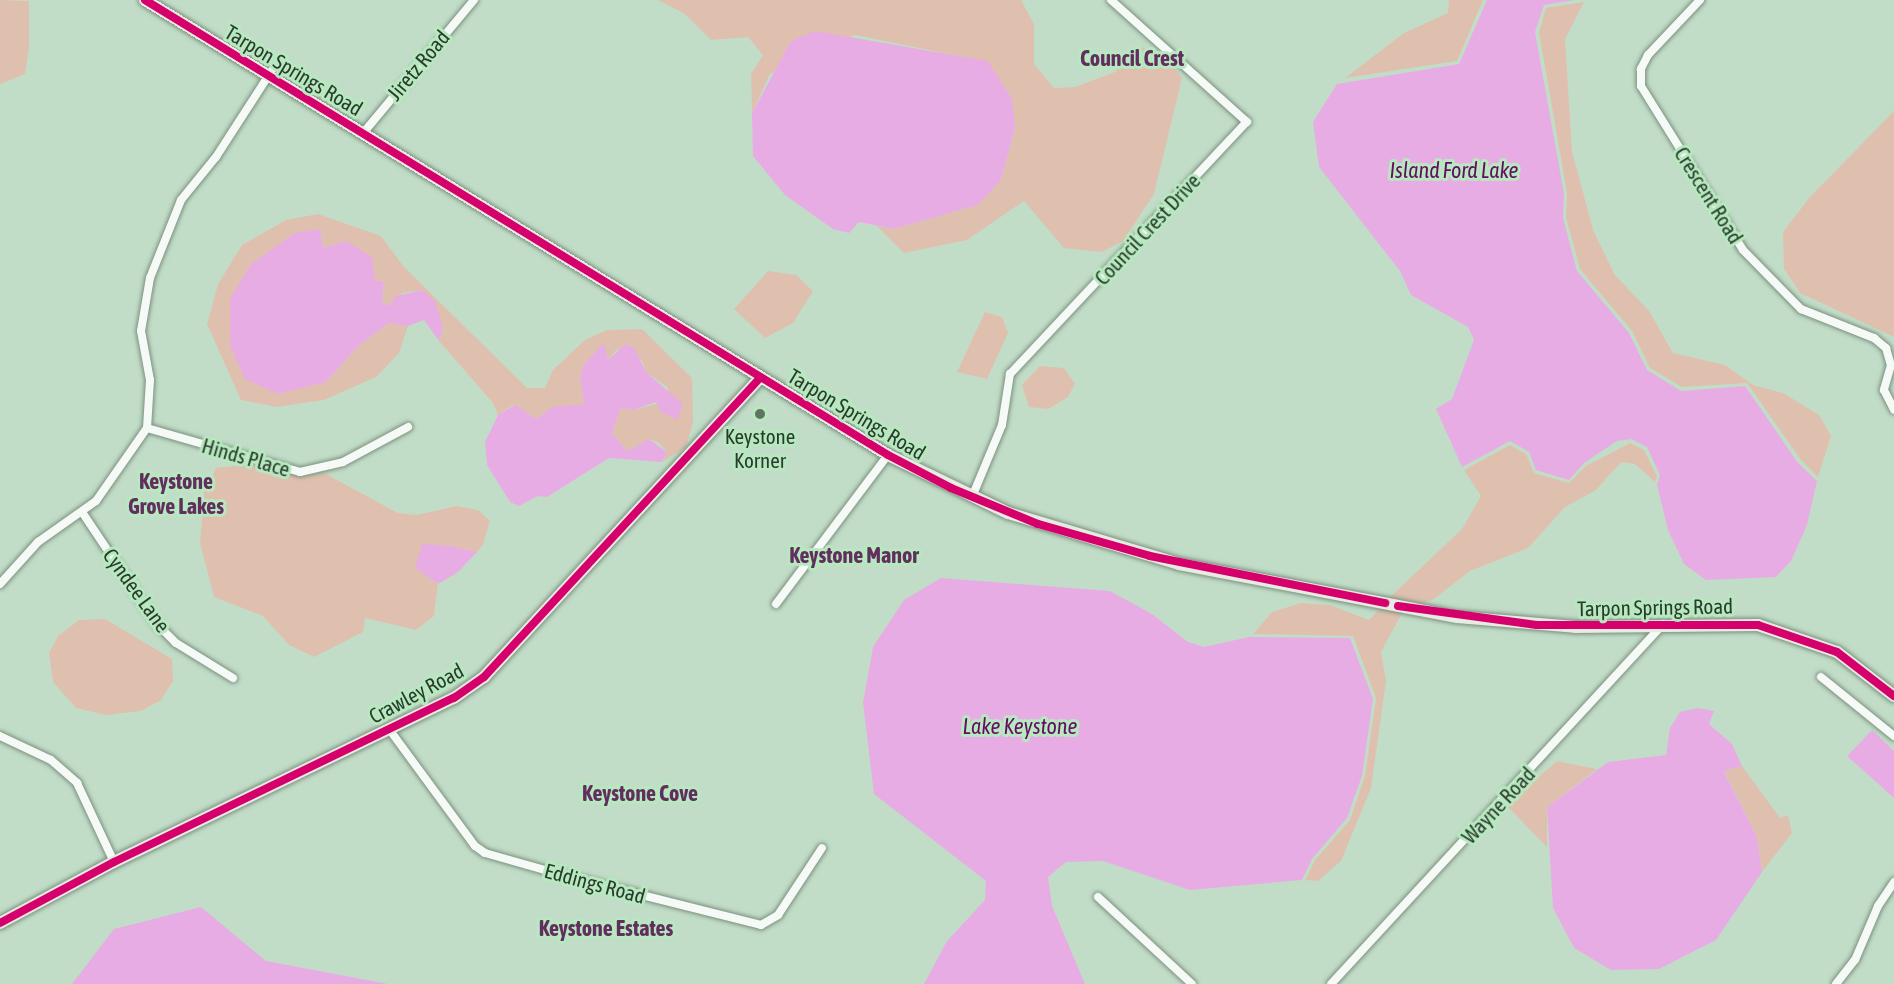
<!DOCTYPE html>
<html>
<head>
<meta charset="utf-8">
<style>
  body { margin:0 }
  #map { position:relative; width:1894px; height:984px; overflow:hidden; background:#c2ddc7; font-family:"Asap Condensed",sans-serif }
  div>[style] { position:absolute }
  .green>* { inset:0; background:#dfc0af }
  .water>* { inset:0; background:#e8ace4 }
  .roads { filter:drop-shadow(0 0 2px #7c9181) drop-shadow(0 0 2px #7c9181) }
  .street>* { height:8px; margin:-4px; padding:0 4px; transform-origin:4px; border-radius:4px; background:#f6faf7 }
  .secondary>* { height:12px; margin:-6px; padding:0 6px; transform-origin:6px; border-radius:6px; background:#e7ebe2 }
  .cycleway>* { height:8px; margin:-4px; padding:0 4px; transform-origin:4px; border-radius:4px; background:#d6006c }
  .dots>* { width:16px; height:16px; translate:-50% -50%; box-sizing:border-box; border:3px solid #b7e8bf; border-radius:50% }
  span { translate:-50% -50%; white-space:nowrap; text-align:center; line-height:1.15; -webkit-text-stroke:6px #b7e8bf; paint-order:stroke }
  .street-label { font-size:21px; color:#293c2c }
  .poi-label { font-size:21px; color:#293c2c }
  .neighbourhood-label { font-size:22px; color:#612e5e; font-weight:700 }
  .water-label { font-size:22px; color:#650b62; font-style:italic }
</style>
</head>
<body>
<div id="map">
  <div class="green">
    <i style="clip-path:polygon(0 0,29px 1px,29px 47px,25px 74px,0 84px)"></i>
    <i style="clip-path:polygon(658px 0,1021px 0,1034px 24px,1034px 64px,1054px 88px,1075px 87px,1115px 72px,1142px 47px,1164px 54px,1182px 78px,1154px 194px,1123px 241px,1102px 252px,1064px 248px,1024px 201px,967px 240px,904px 253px,877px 226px,894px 229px,978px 205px,1001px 180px,1015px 128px,988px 62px,855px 35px,770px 74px,752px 113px,751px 74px,763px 55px,748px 37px,711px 40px,685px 14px)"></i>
    <i style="clip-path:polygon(1449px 0,1483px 0,1457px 61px,1345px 78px,1404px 33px,1448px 13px)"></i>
    <i style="clip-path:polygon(1584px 2px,1565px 39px,1572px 151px,1593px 230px,1615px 275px,1649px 311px,1673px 353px,1725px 365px,1753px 385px,1783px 393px,1819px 415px,1831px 436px,1818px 477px,1801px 460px,1747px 383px,1682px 387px,1650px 368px,1632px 331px,1580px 269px,1566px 217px,1567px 193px,1539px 32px,1546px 8px)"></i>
    <i style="clip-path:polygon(1894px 111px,1894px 337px,1800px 293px,1784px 269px,1783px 232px,1810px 197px)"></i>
    <i style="clip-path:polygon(318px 214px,381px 236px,404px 267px,527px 388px,545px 388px,553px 370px,585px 340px,607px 330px,642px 329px,692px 378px,693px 423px,686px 447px,662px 462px,667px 452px,658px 442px,649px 439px,627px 451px,612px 433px,621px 408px,633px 410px,672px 400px,667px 387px,646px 372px,642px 361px,617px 349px,608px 360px,604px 344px,584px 364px,580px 377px,584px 404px,537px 419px,513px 405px,498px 415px,493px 403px,439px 341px,443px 328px,422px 290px,402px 293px,390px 306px,382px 302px,384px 282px,375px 280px,363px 255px,346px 241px,323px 248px,320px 230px,295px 233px,326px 382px,358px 346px,389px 323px,408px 326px,399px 353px,376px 377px,324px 400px,277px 407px,241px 400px,207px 324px,218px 284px,242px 245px,286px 220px)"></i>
    <i style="clip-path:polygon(768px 271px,796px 275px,813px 291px,793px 323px,765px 338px,734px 309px)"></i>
    <i style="clip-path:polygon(985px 312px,1002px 317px,1008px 333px,987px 379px,957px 372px)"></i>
    <i style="clip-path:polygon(1040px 366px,1064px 368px,1075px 384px,1068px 397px,1048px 409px,1029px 407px,1022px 385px)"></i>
    <i style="clip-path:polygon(1630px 443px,1644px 450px,1657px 476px,1655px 482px,1635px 464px,1621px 462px,1596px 490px,1565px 507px,1528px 548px,1470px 571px,1434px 599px,1418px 605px,1387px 600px,1462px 529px,1481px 496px,1464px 470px,1510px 445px,1526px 454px,1534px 473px,1569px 483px,1586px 466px)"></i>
    <i style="clip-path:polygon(251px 464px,299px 476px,324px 473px,398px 513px,417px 515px,457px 506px,478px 510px,490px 521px,483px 545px,477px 552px,451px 546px,415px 568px,438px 584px,434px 616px,416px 630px,365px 618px,363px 632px,314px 657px,289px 645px,263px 616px,214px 597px,200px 543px,204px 493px,216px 468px)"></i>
    <i style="clip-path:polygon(1301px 603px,1330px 605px,1369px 620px,1381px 607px,1403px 611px,1381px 652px,1386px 681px,1371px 788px,1341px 861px,1318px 881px,1305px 880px,1315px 860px,1350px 820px,1365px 776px,1376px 698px,1353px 636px,1253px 634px,1272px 612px)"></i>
    <i style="clip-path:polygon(105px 619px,172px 659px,173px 681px,161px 700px,141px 711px,106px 715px,76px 708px,53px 682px,49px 653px,58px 636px,79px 620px)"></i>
    <i style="clip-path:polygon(1557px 761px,1597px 769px,1547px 807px,1547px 847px,1506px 805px)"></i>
    <i style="clip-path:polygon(1742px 766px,1780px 818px,1788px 815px,1792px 833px,1762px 872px,1757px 837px,1724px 770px)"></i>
  </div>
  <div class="water">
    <i style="clip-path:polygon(1487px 0,1574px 0,1544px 5px,1535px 32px,1564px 194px,1563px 218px,1577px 271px,1629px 333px,1647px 370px,1681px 391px,1745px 386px,1798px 463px,1817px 481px,1807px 525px,1791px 561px,1776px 577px,1706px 580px,1684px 564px,1668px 530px,1657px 485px,1660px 475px,1647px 447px,1631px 439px,1617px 441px,1584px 463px,1569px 480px,1536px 470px,1529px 452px,1510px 441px,1462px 467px,1436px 409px,1452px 399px,1474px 340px,1468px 327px,1411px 295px,1400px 271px,1319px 167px,1313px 122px,1337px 84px,1459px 64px)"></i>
    <i style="clip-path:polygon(815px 31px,988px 61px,1012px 99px,1015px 128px,1001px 180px,978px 205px,894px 229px,859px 222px,849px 233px,833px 229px,785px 195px,753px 156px,752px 113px,791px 41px)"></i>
    <i style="clip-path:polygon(320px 229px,323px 248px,346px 241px,372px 257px,375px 280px,384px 282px,382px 302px,390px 306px,395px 296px,422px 290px,435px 301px,443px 328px,439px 341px,424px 320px,408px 326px,389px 323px,358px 346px,326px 382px,278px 394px,245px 379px,230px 345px,230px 299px,251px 264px,295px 233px)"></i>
    <i style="clip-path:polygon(604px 343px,608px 360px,625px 344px,634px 348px,646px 372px,683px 404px,677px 420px,661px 412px,656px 402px,633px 410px,621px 408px,612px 433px,627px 451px,649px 439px,667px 452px,662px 462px,609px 458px,547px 497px,538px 496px,519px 506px,510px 502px,487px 465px,485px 442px,498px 415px,515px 405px,537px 419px,552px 407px,584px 404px,580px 377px,584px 364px)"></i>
    <i style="clip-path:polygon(422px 544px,451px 546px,477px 552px,458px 572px,438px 584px,415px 568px)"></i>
    <i style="clip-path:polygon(941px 578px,1110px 591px,1152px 614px,1188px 642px,1204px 647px,1249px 637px,1350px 638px,1373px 699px,1362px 776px,1347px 818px,1312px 859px,1302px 880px,1190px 890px,1103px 861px,1066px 862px,1048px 877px,1052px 906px,1085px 984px,924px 984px,947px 941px,985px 900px,986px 881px,874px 794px,863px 703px,873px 647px,904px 600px)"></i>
    <i style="clip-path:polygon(1698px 708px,1714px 711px,1709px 724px,1732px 744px,1742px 766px,1724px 771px,1757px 837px,1762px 872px,1716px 940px,1659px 969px,1611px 970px,1574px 948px,1553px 908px,1547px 807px,1608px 762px,1666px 755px,1670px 728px,1680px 712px)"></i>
    <i style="clip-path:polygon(1872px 730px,1894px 751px,1894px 798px,1847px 756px)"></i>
    <i style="clip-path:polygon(201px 907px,266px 961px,388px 984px,72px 984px,114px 929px)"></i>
  </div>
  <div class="roads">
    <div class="street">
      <i style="left:1700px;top:0;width:76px;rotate:133.4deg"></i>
      <i style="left:1648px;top:55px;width:16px;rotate:117deg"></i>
      <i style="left:1641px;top:69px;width:17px;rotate:90deg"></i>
      <i style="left:1641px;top:86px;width:193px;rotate:58.1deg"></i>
      <i style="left:1743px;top:250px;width:83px;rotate:45.5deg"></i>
      <i style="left:1801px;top:309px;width:79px;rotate:21.7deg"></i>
      <i style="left:1874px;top:338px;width:16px;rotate:40deg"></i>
      <i style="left:1886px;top:348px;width:18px;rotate:74deg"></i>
      <i style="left:1891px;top:365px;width:26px;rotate:106deg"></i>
      <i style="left:1884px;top:390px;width:22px;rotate:63deg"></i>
      <i style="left:364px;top:132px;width:172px;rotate:-50.2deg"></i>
      <i style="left:147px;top:428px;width:159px;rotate:16deg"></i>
      <i style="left:300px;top:472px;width:44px;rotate:-13.1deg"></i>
      <i style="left:343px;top:462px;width:74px;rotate:-28.3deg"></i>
      <i style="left:972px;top:497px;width:78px;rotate:-67.4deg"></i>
      <i style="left:1002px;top:425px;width:52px;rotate:-81.1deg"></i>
      <i style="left:1010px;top:374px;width:346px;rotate:-46.8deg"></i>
      <i style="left:1247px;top:122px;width:183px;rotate:-138.1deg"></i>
      <i style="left:82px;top:512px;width:135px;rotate:56.2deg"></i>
      <i style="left:157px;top:624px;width:27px;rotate:45deg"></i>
      <i style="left:176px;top:643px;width:67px;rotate:31.6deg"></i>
      <i style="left:0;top:584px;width:57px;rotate:-47.9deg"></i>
      <i style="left:38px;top:542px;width:71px;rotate:-35.3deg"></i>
      <i style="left:96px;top:501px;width:89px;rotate:-55.1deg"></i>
      <i style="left:147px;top:428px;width:48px;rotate:-86.4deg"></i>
      <i style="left:150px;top:380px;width:50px;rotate:-100.4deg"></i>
      <i style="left:141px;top:331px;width:54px;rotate:-80.4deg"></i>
      <i style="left:150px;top:278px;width:84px;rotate:-68.3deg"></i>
      <i style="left:181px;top:200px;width:55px;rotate:-50.9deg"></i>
      <i style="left:216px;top:157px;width:103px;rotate:-57.2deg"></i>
      <i style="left:776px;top:604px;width:186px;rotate:-53.1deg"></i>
      <i style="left:1821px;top:677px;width:94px;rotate:38.9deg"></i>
      <i style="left:389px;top:729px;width:145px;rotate:53.7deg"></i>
      <i style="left:475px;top:846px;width:12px;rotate:35deg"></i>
      <i style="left:485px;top:853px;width:80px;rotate:15.9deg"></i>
      <i style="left:562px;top:875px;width:205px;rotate:14.1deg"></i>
      <i style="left:761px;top:925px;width:20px;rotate:-30deg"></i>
      <i style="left:778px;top:915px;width:80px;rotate:-56.7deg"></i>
      <i style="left:0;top:736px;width:56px;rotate:25.2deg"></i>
      <i style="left:51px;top:760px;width:35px;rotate:41deg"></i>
      <i style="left:77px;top:783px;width:87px;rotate:64.9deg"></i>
      <i style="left:1098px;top:897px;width:128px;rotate:42.8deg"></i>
      <i style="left:1331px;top:984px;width:490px;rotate:-47.3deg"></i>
      <i style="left:1836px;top:984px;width:31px;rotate:-52deg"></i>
      <i style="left:1855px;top:960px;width:59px;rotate:-66.9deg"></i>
      <i style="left:1878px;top:906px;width:29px;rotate:-56deg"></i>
    </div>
    <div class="secondary">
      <i style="left:145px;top:0;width:871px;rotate:31.48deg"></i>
      <i style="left:888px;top:455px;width:133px;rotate:25.8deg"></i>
      <i style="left:1008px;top:513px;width:178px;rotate:16.6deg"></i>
      <i style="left:1179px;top:564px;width:283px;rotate:10.8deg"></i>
      <i style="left:1457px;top:617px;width:118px;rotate:4.8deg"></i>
      <i style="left:1575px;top:627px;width:183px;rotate:-0.6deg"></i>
      <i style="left:1758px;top:625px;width:83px;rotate:18.9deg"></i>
      <i style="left:1837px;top:652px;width:72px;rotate:37.7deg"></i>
      <i style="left:0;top:923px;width:129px;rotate:-28.2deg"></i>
      <i style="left:114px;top:862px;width:377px;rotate:-25.8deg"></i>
      <i style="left:454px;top:698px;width:37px;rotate:-35deg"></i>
      <i style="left:484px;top:677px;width:407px;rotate:-47.3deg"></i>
    </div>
  </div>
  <div class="cycleway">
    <i style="left:145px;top:0;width:871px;rotate:31.48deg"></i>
    <i style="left:888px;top:455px;width:71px;rotate:27.6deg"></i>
    <i style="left:951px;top:488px;width:94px;rotate:22.5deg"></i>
    <i style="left:1038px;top:524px;width:116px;rotate:15.9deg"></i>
    <i style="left:1150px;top:556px;width:240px;rotate:11.3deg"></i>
    <i style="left:1398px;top:606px;width:140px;rotate:7.8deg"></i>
    <i style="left:1537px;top:625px;width:221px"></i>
    <i style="left:1758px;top:625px;width:83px;rotate:18.9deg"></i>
    <i style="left:1837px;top:652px;width:72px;rotate:37.7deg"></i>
    <i style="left:0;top:923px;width:129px;rotate:-28.2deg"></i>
    <i style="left:114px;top:862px;width:377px;rotate:-25.8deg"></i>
    <i style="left:454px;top:698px;width:37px;rotate:-35deg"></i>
    <i style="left:484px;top:677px;width:407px;rotate:-47.3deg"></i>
  </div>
  <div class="dots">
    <i style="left:760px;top:414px;background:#5f7462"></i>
  </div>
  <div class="street-label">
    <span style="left:418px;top:65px;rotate:-50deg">Jiretz Road</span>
    <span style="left:294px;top:70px;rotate:31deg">Tarpon Springs Road</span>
    <span style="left:1709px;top:195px;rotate:58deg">Crescent Road</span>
    <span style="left:1147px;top:229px;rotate:-47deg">Council Crest Drive</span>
    <span style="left:857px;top:414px;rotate:31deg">Tarpon Springs Road</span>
    <span style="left:246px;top:457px;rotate:16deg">Hinds Place</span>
    <span style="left:137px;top:590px;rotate:54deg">Cyndee Lane</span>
    <span style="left:1655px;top:607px;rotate:-1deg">Tarpon Springs Road</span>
    <span style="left:416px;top:693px;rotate:-28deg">Crawley Road</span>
    <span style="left:1498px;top:805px;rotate:-47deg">Wayne Road</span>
    <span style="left:595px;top:883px;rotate:15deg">Eddings Road</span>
  </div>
  <div class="poi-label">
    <span style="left:760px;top:448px">Keystone<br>Korner</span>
  </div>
  <div class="neighbourhood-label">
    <span style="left:1132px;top:59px">Council Crest</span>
    <span style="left:176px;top:494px">Keystone<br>Grove Lakes</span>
    <span style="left:854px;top:556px">Keystone Manor</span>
    <span style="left:640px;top:794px">Keystone Cove</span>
    <span style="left:606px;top:929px">Keystone Estates</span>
  </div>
  <div class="water-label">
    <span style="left:1454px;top:171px">Island Ford Lake</span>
    <span style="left:1020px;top:727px">Lake Keystone</span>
  </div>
</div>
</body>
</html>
